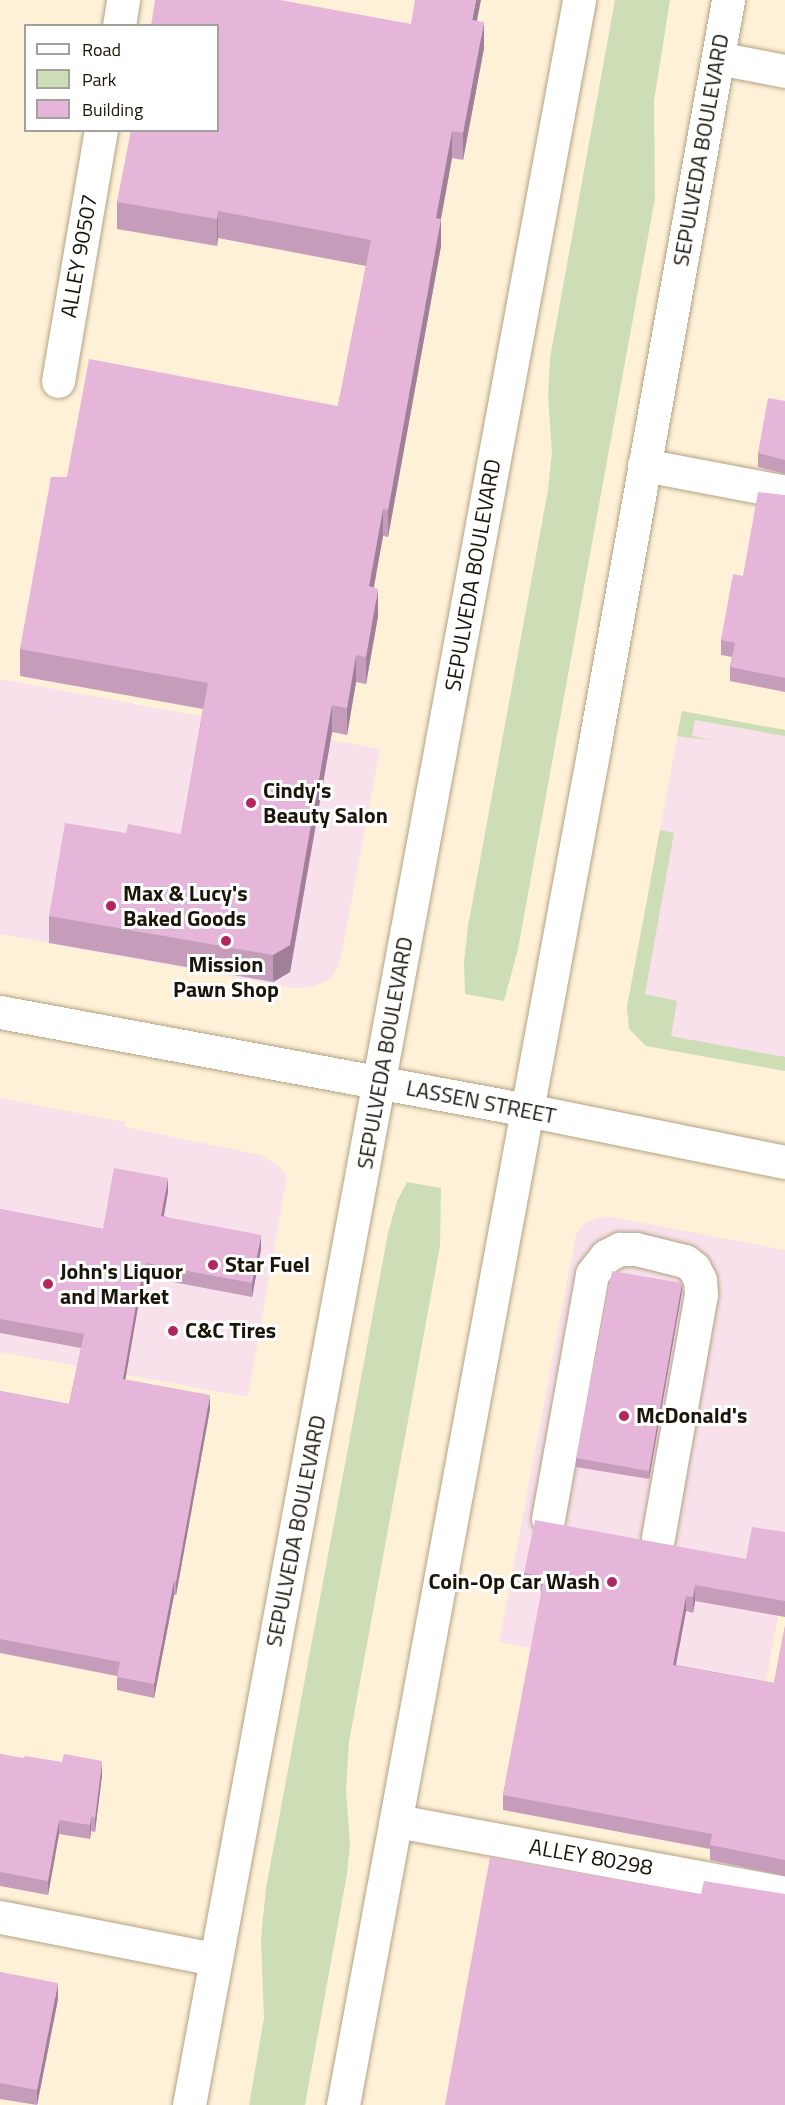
<!DOCTYPE html>
<html>
<head>
<meta charset="utf-8">
<style>
  body { margin:0 }
  #map { position:relative; width:785px; height:2105px; overflow:hidden; background:#fef1d7; font-family:"Titillium Web",sans-serif }
  div>[style] { position:absolute }
  .commercial>* { inset:0; background:#f9e1ec }
  .green>* { inset:0; background:#cddeb7 }
  .roads { filter:drop-shadow(0 0 2px #b3a384) drop-shadow(0 0 2px #b3a384) }
  .minor>* { height:33px; margin:-16.5px; padding:0 16.5px; transform-origin:16.5px; border-radius:16.5px; background:#fff }
  .major>* { height:33px; margin:-16.5px; padding:0 16.5px; transform-origin:16.5px; border-radius:16.5px; background:#fff }
  .wall>* { inset:0; background:#c59dbb }
  .shaded-wall>* { inset:0; background:#a07f99 }
  .building>* { inset:0; background:#e5b6da }
  .dots>* { width:16px; height:16px; translate:-50% -50%; box-sizing:border-box; border:3px solid #fff; border-radius:50% }
  span { translate:-50% -50%; white-space:nowrap; text-align:center; line-height:1.15; -webkit-text-stroke:6px #fff; paint-order:stroke }
  .street-label { font-size:22px; color:#1b1509 }
  .poi-label { font-size:22px; color:#1b1509; font-weight:700 }
  .left { translate:0 -50%; text-align:left }
  .right { translate:-100% -50%; text-align:right }
  .legend { position:absolute; left:24px; top:24px; width:195px; height:108px; box-sizing:border-box; background:#fff; border:2px solid #a4a19d; margin:0; padding:8px 10px; list-style:none; font-size:18px; color:#1b1509 }
  .legend li { display:flex; align-items:center; gap:12px; height:30px }
  .legend b { width:30px; border:2px solid #a4a19d }
</style>
</head>
<body>
<div id="map">
  <div class="commercial">
    <i style="clip-path:polygon(0 679px,380px 749px,344px 942px,338px 967px,330px 979px,313px 987px,293px 988px,0 934px)"></i>
    <i style="clip-path:polygon(682px 711px,785px 730px,785px 1071px,646px 1046px,629px 1029px,627px 1007px)"></i>
    <i style="clip-path:polygon(0 1098px,125px 1122px,125px 1127px,261px 1155px,280px 1167px,287px 1176px,248px 1397px,0 1352px)"></i>
    <i style="clip-path:polygon(606px 1216px,785px 1250px,785px 1578px,764px 1693px,499px 1642px,576px 1234px,586px 1222px)"></i>
  </div>
  <div class="green">
    <i style="clip-path:polygon(615px 0,670px 0,654px 101px,655px 198px,518px 949px,504px 1001px,465px 994px,464px 962px,468px 926px,548px 490px,552px 452px,548px 397px,550px 358px)"></i>
    <i style="clip-path:polygon(682px 711px,785px 730px,785px 736px,695px 720px,692px 736px,716px 741px,677px 736px)"></i>
    <i style="clip-path:polygon(660px 830px,674px 833px,645px 994px,677px 1001px,671px 1036px,785px 1057px,785px 1071px,646px 1046px,629px 1029px,627px 1007px)"></i>
    <i style="clip-path:polygon(407px 1182px,441px 1188px,440px 1246px,349px 1742px,346px 1790px,350px 1845px,347px 1874px,305px 2105px,249px 2105px,264px 2018px,261px 1938px,266px 1888px,388px 1233px,397px 1201px)"></i>
  </div>
  <div class="roads">
    <div class="minor">
      <i style="left:119px;top:26px;width:26px;rotate:-81deg"></i>
      <i style="left:718px;top:58px;width:68px;rotate:11deg"></i>
      <i style="left:58px;top:381px;width:255px;rotate:-80.3deg"></i>
      <i style="left:644px;top:465px;width:144px;rotate:10.8deg"></i>
      <i style="left:548px;top:1519px;width:249px;rotate:-79.8deg"></i>
      <i style="left:592px;top:1274px;width:23px;rotate:-52deg"></i>
      <i style="left:606px;top:1256px;width:16px;rotate:-27deg"></i>
      <i style="left:620px;top:1249px;width:16px"></i>
      <i style="left:636px;top:1249px;width:50px;rotate:13.8deg"></i>
      <i style="left:685px;top:1261px;width:11px;rotate:38deg"></i>
      <i style="left:694px;top:1268px;width:13px;rotate:63deg"></i>
      <i style="left:700px;top:1280px;width:14px;rotate:86deg"></i>
      <i style="left:701px;top:1294px;width:248px;rotate:100deg"></i>
      <i style="left:397px;top:1821px;width:395px;rotate:10.5deg"></i>
      <i style="left:0;top:1917px;width:219px;rotate:11.1deg"></i>
    </div>
    <div class="major">
      <i style="left:0;top:1012px;width:536px;rotate:10.53deg"></i>
      <i style="left:527px;top:1110px;width:263px;rotate:11.4deg"></i>
      <i style="left:189px;top:2105px;width:2141px;rotate:-79.5deg"></i>
      <i style="left:343px;top:2105px;width:1380px;rotate:-79.52deg"></i>
      <i style="left:594px;top:748px;width:760px;rotate:-79.84deg"></i>
    </div>
  </div>
  <div class="wall">
    <i style="clip-path:polygon(477px 20px,484px 48px,463px 160px,452px 158px,441px 219px,441px 246px,399px 477px,388px 537px,383px 536px,374px 587px,378px 616px,366px 684px,356px 682px,347px 735px,332px 732px,290px 972px,273px 982px,49px 943px,49px 916px,126px 833px,181px 834px,203px 709px,20px 676px,20px 649px,67px 477px,338px 406px,366px 266px,218px 238px,217px 246px,117px 229px,117px 202px,411px 24px)"></i>
    <i style="clip-path:polygon(785px 401px,785px 474px,758px 467px,758px 453px)"></i>
    <i style="clip-path:polygon(785px 495px,785px 692px,730px 681px,730px 667px,732px 657px,721px 655px,721px 640px,743px 576px)"></i>
    <i style="clip-path:polygon(168px 1192px,164px 1216px,261px 1249px,252px 1297px,146px 1277px,138px 1307px,125px 1380px,210px 1409px,176px 1595px,174px 1595px,154px 1698px,117px 1690px,117px 1676px,0 1653px,0 1391px,69px 1404px,81px 1348px,0 1333px,0 1209px,103px 1229px)"></i>
    <i style="clip-path:polygon(682px 1291px,649px 1479px,576px 1467px,576px 1458px)"></i>
    <i style="clip-path:polygon(785px 1532px,785px 1617px,695px 1601px,693px 1613px,686px 1611px,676px 1665px,774px 1683px,785px 1626px,785px 1876px,710px 1860px,710px 1849px,503px 1810px,503px 1795px,542px 1592px,524px 1589px,524px 1573px,746px 1559px)"></i>
    <i style="clip-path:polygon(0 1754px,102px 1775px,95px 1832px,91px 1831px,90px 1839px,59px 1834px,48px 1895px,0 1886px)"></i>
    <i style="clip-path:polygon(0 1972px,58px 1999px,37px 2105px,0 2099px)"></i>
  </div>
  <div class="shaded-wall">
    <i style="clip-path:polygon(476px 0,481px 0,472px 46px,472px 20px)"></i>
    <i style="clip-path:polygon(484px 22px,484px 48px,463px 160px,463px 133px)"></i>
    <i style="clip-path:polygon(452px 131px,452px 158px,436px 245px,436px 218px)"></i>
    <i style="clip-path:polygon(218px 211px,218px 238px,217px 246px,217px 219px)"></i>
    <i style="clip-path:polygon(441px 219px,441px 246px,388px 537px,388px 510px)"></i>
    <i style="clip-path:polygon(383px 509px,383px 536px,369px 613px,369px 586px)"></i>
    <i style="clip-path:polygon(378px 589px,378px 616px,366px 684px,366px 657px)"></i>
    <i style="clip-path:polygon(356px 655px,356px 682px,347px 735px,347px 708px)"></i>
    <i style="clip-path:polygon(332px 705px,332px 732px,290px 972px,273px 982px,273px 955px)"></i>
    <i style="clip-path:polygon(168px 1178px,168px 1192px,161px 1230px,161px 1216px)"></i>
    <i style="clip-path:polygon(261px 1235px,261px 1249px,252px 1297px,252px 1283px)"></i>
    <i style="clip-path:polygon(146px 1263px,146px 1277px,138px 1307px,123px 1393px,123px 1379px,138px 1293px)"></i>
    <i style="clip-path:polygon(682px 1283px,682px 1291px,649px 1479px,649px 1471px)"></i>
    <i style="clip-path:polygon(210px 1395px,210px 1409px,176px 1595px,176px 1582px)"></i>
    <i style="clip-path:polygon(174px 1581px,174px 1595px,154px 1698px,154px 1684px)"></i>
    <i style="clip-path:polygon(695px 1585px,695px 1601px,693px 1613px,693px 1597px)"></i>
    <i style="clip-path:polygon(686px 1596px,686px 1611px,673px 1680px,673px 1665px)"></i>
    <i style="clip-path:polygon(102px 1761px,102px 1775px,95px 1832px,95px 1818px)"></i>
    <i style="clip-path:polygon(91px 1817px,91px 1831px,90px 1839px,90px 1825px)"></i>
    <i style="clip-path:polygon(59px 1820px,59px 1834px,48px 1895px,48px 1881px)"></i>
    <i style="clip-path:polygon(58px 1983px,58px 1999px,37px 2105px,37px 2090px)"></i>
  </div>
  <div class="building">
    <i style="clip-path:polygon(155px 0,280px 0,411px 24px,415px 0,476px 0,472px 20px,484px 22px,463px 133px,452px 131px,436px 218px,441px 219px,388px 510px,383px 509px,369px 586px,378px 589px,366px 657px,356px 655px,347px 708px,332px 705px,290px 945px,273px 955px,49px 916px,65px 823px,126px 833px,128px 824px,181px 834px,208px 683px,20px 649px,51px 477px,67px 477px,89px 359px,338px 406px,371px 240px,218px 211px,217px 219px,117px 202px,131px 130px,218px 130px,218px 26px,151px 26px)"></i>
    <i style="clip-path:polygon(768px 398px,785px 401px,785px 460px,758px 453px)"></i>
    <i style="clip-path:polygon(758px 492px,785px 495px,785px 678px,730px 667px,735px 643px,721px 640px,733px 574px,743px 576px)"></i>
    <i style="clip-path:polygon(114px 1168px,168px 1178px,161px 1216px,261px 1235px,252px 1283px,146px 1263px,138px 1293px,123px 1379px,210px 1395px,176px 1582px,174px 1581px,154px 1684px,117px 1677px,120px 1662px,0 1639px,0 1391px,69px 1404px,84px 1334px,0 1319px,0 1209px,103px 1229px)"></i>
    <i style="clip-path:polygon(612px 1271px,682px 1283px,649px 1471px,576px 1458px)"></i>
    <i style="clip-path:polygon(535px 1520px,746px 1559px,752px 1527px,785px 1532px,785px 1601px,695px 1585px,693px 1597px,686px 1596px,673px 1665px,774px 1683px,785px 1626px,785px 1860px,710px 1845px,712px 1834px,503px 1795px,544px 1577px,524px 1573px)"></i>
    <i style="clip-path:polygon(0 1754px,24px 1758px,25px 1756px,62px 1762px,64px 1754px,102px 1761px,95px 1818px,91px 1817px,90px 1825px,59px 1820px,48px 1881px,0 1872px)"></i>
    <i style="clip-path:polygon(490px 1857px,701px 1894px,704px 1881px,785px 1894px,785px 2105px,445px 2105px)"></i>
    <i style="clip-path:polygon(0 1972px,58px 1983px,37px 2090px,0 2083px)"></i>
  </div>
  <div class="dots">
    <i style="left:251px;top:803px;background:#b12561"></i>
    <i style="left:111px;top:906px;background:#b12561"></i>
    <i style="left:226px;top:941px;background:#b12561"></i>
    <i style="left:213px;top:1265px;background:#b12561"></i>
    <i style="left:48px;top:1284px;background:#b12561"></i>
    <i style="left:173px;top:1331px;background:#b12561"></i>
    <i style="left:624px;top:1416px;background:#b12561"></i>
    <i style="left:612px;top:1582px;background:#b12561"></i>
  </div>
  <div class="street-label">
    <span style="left:701px;top:150px;rotate:-80deg">SEPULVEDA BOULEVARD</span>
    <span style="left:79px;top:256px;rotate:-80deg">ALLEY 90507</span>
    <span style="left:473px;top:575px;rotate:-80deg">SEPULVEDA BOULEVARD</span>
    <span style="left:385px;top:1053px;rotate:-80deg">SEPULVEDA BOULEVARD</span>
    <span style="left:481px;top:1102px;rotate:11deg">LASSEN STREET</span>
    <span style="left:296px;top:1531px;rotate:-79deg">SEPULVEDA BOULEVARD</span>
    <span style="left:591px;top:1857px;rotate:10deg">ALLEY 80298</span>
  </div>
  <div class="poi-label">
    <span class="left" style="left:263px;top:803px">Cindy's<br>Beauty Salon</span>
    <span class="left" style="left:123px;top:906px">Max &amp; Lucy's<br>Baked Goods</span>
    <span style="left:226px;top:977px">Mission<br>Pawn Shop</span>
    <span class="left" style="left:225px;top:1265px">Star Fuel</span>
    <span class="left" style="left:60px;top:1284px">John's Liquor<br>and Market</span>
    <span class="left" style="left:185px;top:1331px">C&amp;C Tires</span>
    <span class="left" style="left:636px;top:1416px">McDonald's</span>
    <span class="right" style="left:600px;top:1582px">Coin-Op Car Wash</span>
  </div>
  <ul class="legend">
  <li><b style="height:8px;background:#fff"></b>Road</li>
  <li><b style="height:16px;background:#cddeb7"></b>Park</li>
  <li><b style="height:16px;background:#e5b6da"></b>Building</li>
  </ul>
</div>
</body>
</html>
